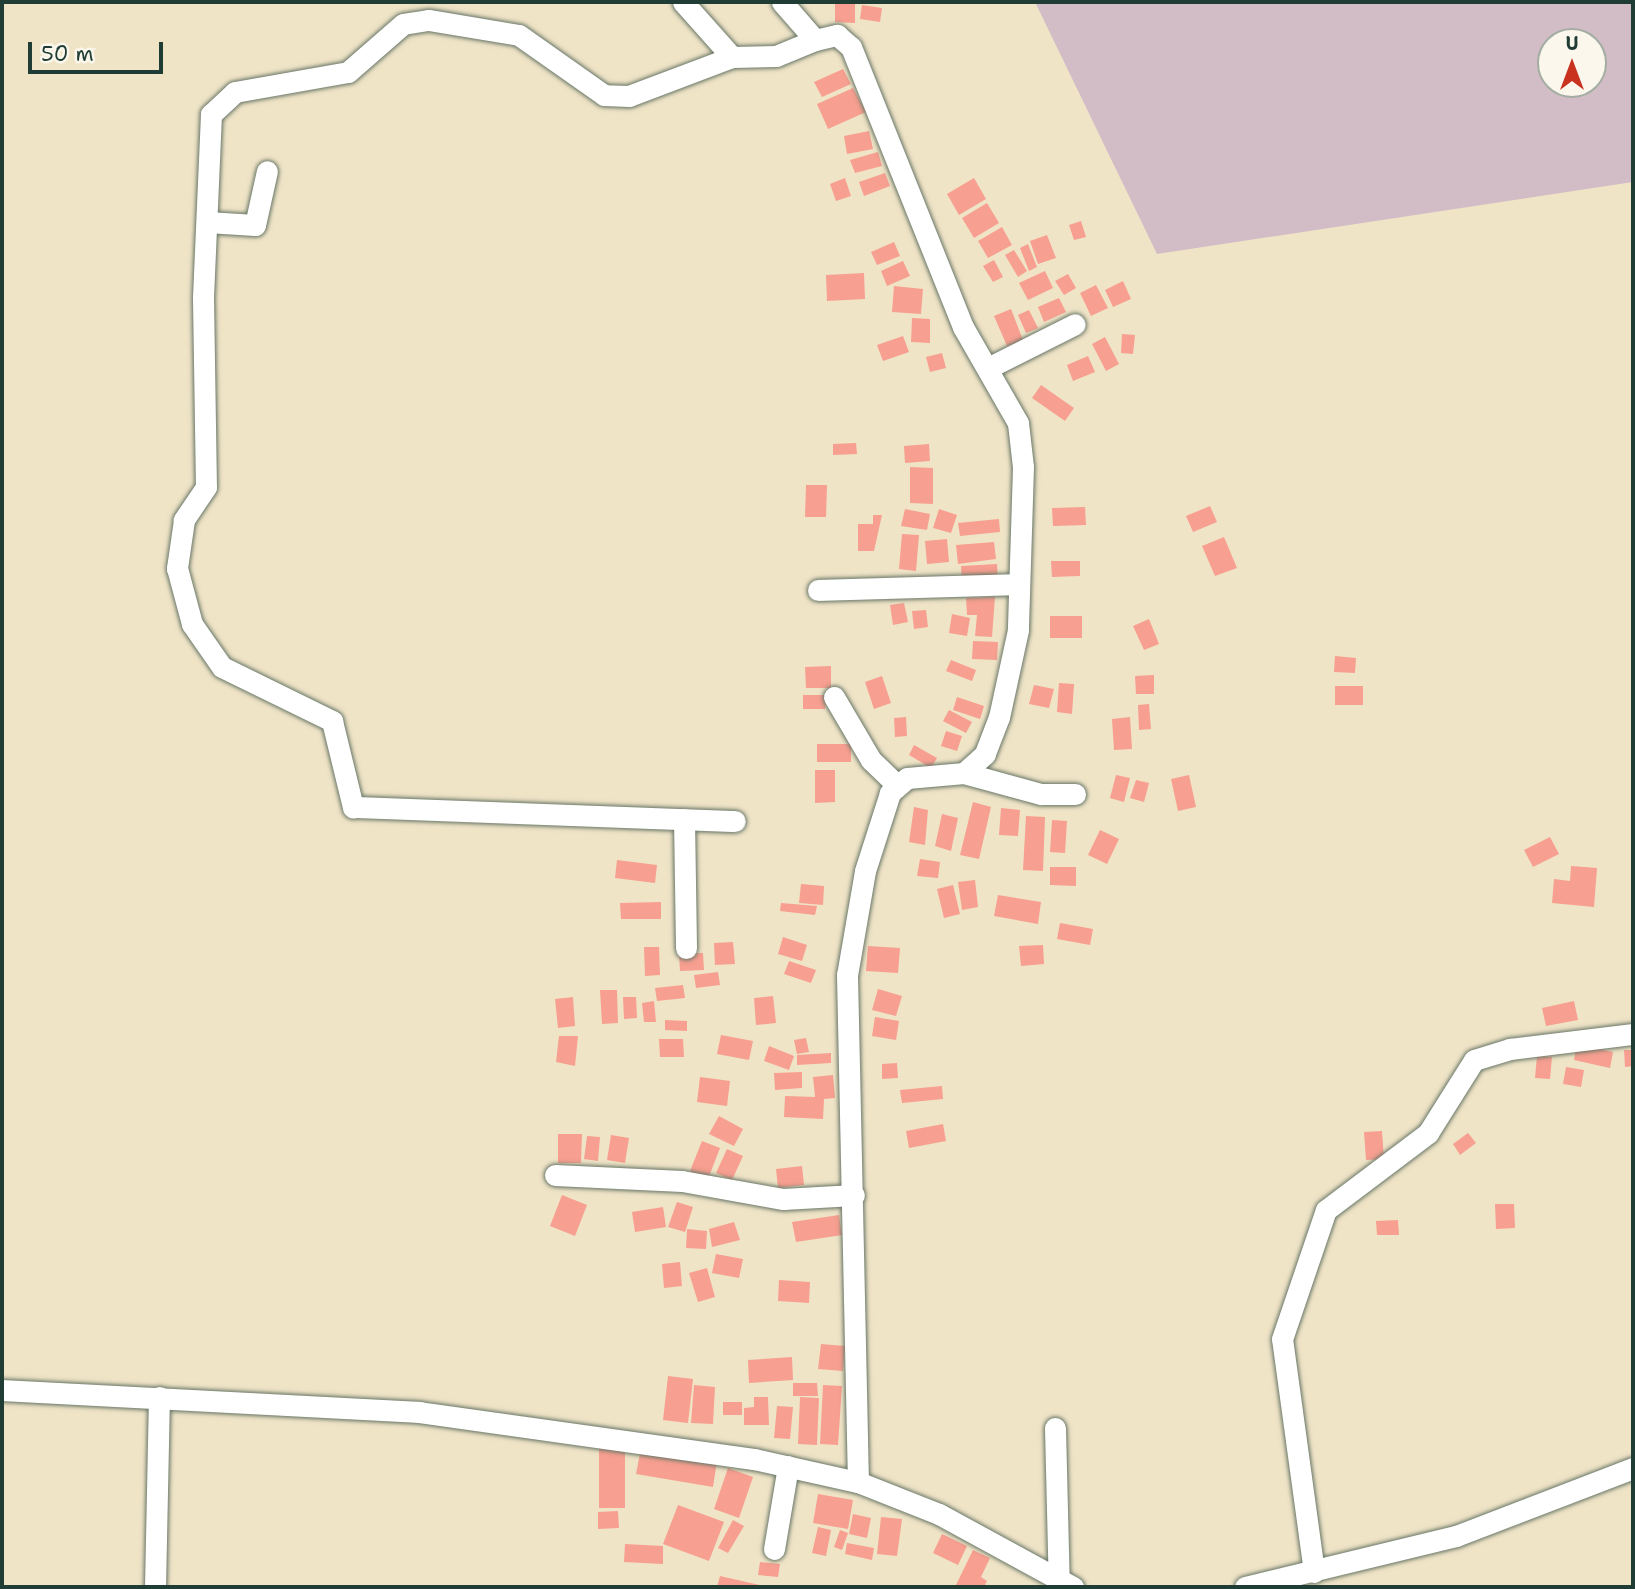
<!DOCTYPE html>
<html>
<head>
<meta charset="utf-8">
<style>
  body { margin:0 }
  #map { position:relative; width:1635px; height:1589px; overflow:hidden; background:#f0e4c7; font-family:"Shantell Sans",sans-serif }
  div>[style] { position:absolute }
  .industrial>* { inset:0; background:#d2bdc7 }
  .building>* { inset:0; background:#f79f90 }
  .roads { filter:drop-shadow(0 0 2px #687767) drop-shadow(0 0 2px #687767) }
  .minor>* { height:21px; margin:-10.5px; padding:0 10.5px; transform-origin:10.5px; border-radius:10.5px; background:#fff }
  span { translate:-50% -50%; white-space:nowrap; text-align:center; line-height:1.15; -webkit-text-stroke:5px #fbf7ec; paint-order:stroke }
  .frame { position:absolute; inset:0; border:4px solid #1f3d34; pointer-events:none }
  .north { position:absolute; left:1537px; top:28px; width:70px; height:70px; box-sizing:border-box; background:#fbf7ec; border:2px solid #a3ada2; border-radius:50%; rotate:0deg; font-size:19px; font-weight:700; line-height:28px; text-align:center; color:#1f3d34 }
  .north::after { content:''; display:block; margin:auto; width:24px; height:32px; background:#c8321e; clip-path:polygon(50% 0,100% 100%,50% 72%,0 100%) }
  .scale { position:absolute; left:28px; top:42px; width:135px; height:32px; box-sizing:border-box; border:4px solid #1f3d34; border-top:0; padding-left:9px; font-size:21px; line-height:24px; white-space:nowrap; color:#1f3d34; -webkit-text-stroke:5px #fbf7ec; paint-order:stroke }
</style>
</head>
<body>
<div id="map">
  <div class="industrial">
    <i style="clip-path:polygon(evenodd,1035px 2px,1633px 2px,1633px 182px,1157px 254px,1035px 2px,1551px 42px,1593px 42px,1593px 84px,1551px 84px,1551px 42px)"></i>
  </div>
  <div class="building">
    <i style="clip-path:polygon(835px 2px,855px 2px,855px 23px,835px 22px)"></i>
    <i style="clip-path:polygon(862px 5px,882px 8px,880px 22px,860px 19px)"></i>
    <i style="clip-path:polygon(843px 69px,851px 84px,822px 97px,814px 82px)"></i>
    <i style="clip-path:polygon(853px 88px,866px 112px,828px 129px,817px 104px)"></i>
    <i style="clip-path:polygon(869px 131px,873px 149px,847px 154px,844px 136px)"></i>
    <i style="clip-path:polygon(878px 152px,882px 166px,855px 173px,850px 160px)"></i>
    <i style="clip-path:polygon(885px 173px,890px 186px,864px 196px,859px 182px)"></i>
    <i style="clip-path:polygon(845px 178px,851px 196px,836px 201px,830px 184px)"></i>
    <i style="clip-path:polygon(974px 178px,986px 199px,959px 215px,947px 194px)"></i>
    <i style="clip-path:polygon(987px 203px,999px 223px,974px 238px,962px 218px)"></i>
    <i style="clip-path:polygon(1081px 221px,1086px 237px,1074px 240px,1069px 225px)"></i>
    <i style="clip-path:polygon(1002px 227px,1012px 245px,988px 258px,978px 241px)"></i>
    <i style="clip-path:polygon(1047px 235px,1056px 258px,1038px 264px,1030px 241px)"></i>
    <i style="clip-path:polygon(894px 242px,900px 256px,877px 265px,871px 252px)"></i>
    <i style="clip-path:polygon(1028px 244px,1037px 267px,1029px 271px,1020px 248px)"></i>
    <i style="clip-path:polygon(1014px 250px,1027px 271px,1018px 277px,1005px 255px)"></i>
    <i style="clip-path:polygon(994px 260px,1003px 277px,993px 282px,983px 266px)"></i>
    <i style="clip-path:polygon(903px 261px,910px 276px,887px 286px,881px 271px)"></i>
    <i style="clip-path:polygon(1045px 271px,1053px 288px,1028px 300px,1019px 283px)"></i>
    <i style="clip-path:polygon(864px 273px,865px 299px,827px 301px,826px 275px)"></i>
    <i style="clip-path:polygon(1068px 274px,1076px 288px,1064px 295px,1055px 281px)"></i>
    <i style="clip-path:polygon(1123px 281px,1131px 299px,1113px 307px,1105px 290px)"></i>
    <i style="clip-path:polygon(1096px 285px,1108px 308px,1091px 316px,1080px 293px)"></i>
    <i style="clip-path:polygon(894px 286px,923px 289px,921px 314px,892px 312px)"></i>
    <i style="clip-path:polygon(1059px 298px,1066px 312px,1044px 322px,1038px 307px)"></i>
    <i style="clip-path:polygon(1011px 309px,1023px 340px,1007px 346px,994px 316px)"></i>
    <i style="clip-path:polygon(1029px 310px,1038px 328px,1026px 333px,1018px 315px)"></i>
    <i style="clip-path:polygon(912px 318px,930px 319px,930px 343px,911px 342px)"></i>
    <i style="clip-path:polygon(1122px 334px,1135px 335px,1133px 354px,1121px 353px)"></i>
    <i style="clip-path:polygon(903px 336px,909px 352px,883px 361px,877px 345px)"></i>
    <i style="clip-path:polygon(1105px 337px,1119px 364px,1106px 371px,1092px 344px)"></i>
    <i style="clip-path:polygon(942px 353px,946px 368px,930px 372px,926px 357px)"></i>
    <i style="clip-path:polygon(1088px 356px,1095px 372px,1073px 381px,1067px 365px)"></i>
    <i style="clip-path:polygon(1041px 385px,1074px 408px,1065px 421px,1032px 398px)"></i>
    <i style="clip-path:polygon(856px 443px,857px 454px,833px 455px,833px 444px)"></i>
    <i style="clip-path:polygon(929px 444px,930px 461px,905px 463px,904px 446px)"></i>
    <i style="clip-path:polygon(910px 467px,933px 468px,933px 504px,910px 503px)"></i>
    <i style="clip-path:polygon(806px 485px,827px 485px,826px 517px,805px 517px)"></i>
    <i style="clip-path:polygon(1210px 506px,1217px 522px,1193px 532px,1186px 516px)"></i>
    <i style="clip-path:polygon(1085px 507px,1086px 525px,1053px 526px,1052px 508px)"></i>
    <i style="clip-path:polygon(905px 509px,930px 514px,927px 530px,901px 526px)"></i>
    <i style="clip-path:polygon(939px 509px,957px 515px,951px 533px,933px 528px)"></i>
    <i style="clip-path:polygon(873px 515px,882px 515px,874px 551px,858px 551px,858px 524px,873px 524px)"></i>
    <i style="clip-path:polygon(999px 519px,1000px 532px,960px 536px,958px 523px)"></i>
    <i style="clip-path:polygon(902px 534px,919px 535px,916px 571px,899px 569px)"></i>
    <i style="clip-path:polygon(1224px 537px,1237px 568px,1215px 576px,1202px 546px)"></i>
    <i style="clip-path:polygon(947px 539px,949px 562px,927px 564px,925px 541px)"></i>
    <i style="clip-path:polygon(994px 542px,996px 559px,958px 564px,956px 545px)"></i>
    <i style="clip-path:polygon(1051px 561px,1080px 561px,1080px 576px,1052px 577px)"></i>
    <i style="clip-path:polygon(997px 564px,998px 582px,962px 584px,961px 566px)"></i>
    <i style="clip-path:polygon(995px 597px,992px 637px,975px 636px,977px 615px,967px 615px,966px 598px)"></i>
    <i style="clip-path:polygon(904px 603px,908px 622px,893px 625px,890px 605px)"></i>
    <i style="clip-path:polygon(926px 610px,928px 627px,914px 629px,912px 611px)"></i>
    <i style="clip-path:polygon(952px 614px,970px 618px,967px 636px,949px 633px)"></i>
    <i style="clip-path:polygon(1050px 616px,1082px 616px,1082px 638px,1050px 638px)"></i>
    <i style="clip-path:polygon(1149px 619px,1159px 644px,1144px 650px,1133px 626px)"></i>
    <i style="clip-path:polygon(973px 641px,998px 642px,997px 660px,972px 659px)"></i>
    <i style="clip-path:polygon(1335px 656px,1356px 658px,1355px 673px,1334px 672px)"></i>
    <i style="clip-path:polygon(951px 660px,976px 670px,972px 681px,946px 671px)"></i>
    <i style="clip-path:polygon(831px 666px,831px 688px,806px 688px,805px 667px)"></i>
    <i style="clip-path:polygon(1154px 675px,1154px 694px,1136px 694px,1135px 676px)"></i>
    <i style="clip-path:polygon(882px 676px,891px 703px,874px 709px,865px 682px)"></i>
    <i style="clip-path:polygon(1059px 683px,1074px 684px,1072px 714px,1057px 712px)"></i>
    <i style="clip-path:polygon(1034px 685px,1054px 689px,1049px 708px,1029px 704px)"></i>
    <i style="clip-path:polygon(1335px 686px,1363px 686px,1363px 705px,1335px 705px)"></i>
    <i style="clip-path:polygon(803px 695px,826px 695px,825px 709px,803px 709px)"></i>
    <i style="clip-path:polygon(957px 697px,984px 706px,980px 719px,953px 710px)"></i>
    <i style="clip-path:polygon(1149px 704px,1151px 729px,1139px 730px,1138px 705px)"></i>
    <i style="clip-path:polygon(949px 710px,972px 722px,966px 733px,943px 721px)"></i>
    <i style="clip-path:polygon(906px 717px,907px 736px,895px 737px,894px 718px)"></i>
    <i style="clip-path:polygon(1130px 717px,1132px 749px,1114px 750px,1112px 719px)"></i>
    <i style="clip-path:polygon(946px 731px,962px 736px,957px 751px,941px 746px)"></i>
    <i style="clip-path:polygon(817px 744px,851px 744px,851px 762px,817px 762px)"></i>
    <i style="clip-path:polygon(914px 745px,937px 758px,931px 768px,909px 755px)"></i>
    <i style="clip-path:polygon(815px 770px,835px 770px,835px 802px,815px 803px)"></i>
    <i style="clip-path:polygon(1116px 775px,1130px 778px,1124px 802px,1110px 798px)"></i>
    <i style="clip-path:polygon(1189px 775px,1196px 807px,1178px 811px,1171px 779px)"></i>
    <i style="clip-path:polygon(1136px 780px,1149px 783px,1144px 802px,1130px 798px)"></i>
    <i style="clip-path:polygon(973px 802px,991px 807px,979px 859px,960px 855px)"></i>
    <i style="clip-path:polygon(914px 807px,928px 810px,925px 845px,909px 842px)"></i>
    <i style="clip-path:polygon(1001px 808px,1020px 810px,1018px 836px,999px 835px)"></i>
    <i style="clip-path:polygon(942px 814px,958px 818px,951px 851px,935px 846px)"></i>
    <i style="clip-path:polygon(1026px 816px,1045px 817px,1043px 871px,1023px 870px)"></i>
    <i style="clip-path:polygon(1052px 820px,1067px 821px,1065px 853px,1050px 852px)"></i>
    <i style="clip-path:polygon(1100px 830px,1119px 839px,1107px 864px,1088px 855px)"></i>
    <i style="clip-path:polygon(1550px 837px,1559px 854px,1533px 867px,1524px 850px)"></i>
    <i style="clip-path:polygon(920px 859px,940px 862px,938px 878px,917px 876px)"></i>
    <i style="clip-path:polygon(617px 860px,657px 865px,655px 883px,615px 878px)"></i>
    <i style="clip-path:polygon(1571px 866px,1597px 868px,1594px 907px,1552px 903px,1554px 879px,1570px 881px)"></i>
    <i style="clip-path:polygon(1050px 867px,1076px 867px,1076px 886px,1050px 885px)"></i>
    <i style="clip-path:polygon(975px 880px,978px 907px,962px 910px,958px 882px)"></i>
    <i style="clip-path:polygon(801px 884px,824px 886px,823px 905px,799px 903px)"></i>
    <i style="clip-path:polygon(953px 885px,960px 914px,944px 918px,937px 889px)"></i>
    <i style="clip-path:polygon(998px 895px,1041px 902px,1038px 924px,994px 916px)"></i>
    <i style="clip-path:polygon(661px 902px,661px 919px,621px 919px,620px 903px)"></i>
    <i style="clip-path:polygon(781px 903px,817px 906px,815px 915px,780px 911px)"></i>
    <i style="clip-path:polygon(1060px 923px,1093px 929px,1090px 945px,1057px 939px)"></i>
    <i style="clip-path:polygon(783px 937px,807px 945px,802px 961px,778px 954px)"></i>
    <i style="clip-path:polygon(733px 942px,735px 964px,715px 965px,714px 943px)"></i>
    <i style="clip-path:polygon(1043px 945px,1044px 964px,1021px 966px,1019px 946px)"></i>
    <i style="clip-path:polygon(868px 946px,900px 948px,898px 973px,866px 971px)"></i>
    <i style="clip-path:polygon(644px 947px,659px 947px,660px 975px,645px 976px)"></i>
    <i style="clip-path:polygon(703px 953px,704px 970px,680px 971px,679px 954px)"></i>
    <i style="clip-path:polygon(789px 961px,816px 970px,811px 983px,784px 974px)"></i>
    <i style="clip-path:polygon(718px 972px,720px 985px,696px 988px,694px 975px)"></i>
    <i style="clip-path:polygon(683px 985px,685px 998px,657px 1001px,655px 988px)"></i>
    <i style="clip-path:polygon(878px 989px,902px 996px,896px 1016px,872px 1010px)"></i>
    <i style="clip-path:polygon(600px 990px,617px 990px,618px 1023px,602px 1024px)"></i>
    <i style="clip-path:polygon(773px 996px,776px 1023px,756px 1025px,754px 998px)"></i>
    <i style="clip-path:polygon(573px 997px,575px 1026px,558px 1028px,555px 999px)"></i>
    <i style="clip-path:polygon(623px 997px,636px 997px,637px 1018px,624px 1019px)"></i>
    <i style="clip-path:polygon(654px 1001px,656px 1022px,644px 1022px,642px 1003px)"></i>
    <i style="clip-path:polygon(1574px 1001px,1578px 1020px,1546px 1026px,1542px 1008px)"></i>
    <i style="clip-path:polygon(875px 1017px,899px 1021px,896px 1040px,872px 1036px)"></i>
    <i style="clip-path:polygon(665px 1020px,687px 1021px,687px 1031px,665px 1030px)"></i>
    <i style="clip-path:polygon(721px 1035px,753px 1041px,749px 1060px,717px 1054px)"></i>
    <i style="clip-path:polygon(559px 1036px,578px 1036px,575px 1066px,556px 1062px)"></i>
    <i style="clip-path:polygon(806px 1038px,809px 1052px,797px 1054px,794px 1040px)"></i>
    <i style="clip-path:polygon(659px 1039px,683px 1039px,684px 1057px,660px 1057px)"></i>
    <i style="clip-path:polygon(1577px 1044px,1613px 1052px,1610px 1068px,1574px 1060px)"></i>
    <i style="clip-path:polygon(769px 1046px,794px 1056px,789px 1070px,764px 1061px)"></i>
    <i style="clip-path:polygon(1624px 1050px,1633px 1050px,1633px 1066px,1625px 1067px)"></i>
    <i style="clip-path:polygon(831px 1053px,831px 1063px,797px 1065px,797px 1055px)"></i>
    <i style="clip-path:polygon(1537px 1056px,1552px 1057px,1550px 1079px,1535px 1078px)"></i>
    <i style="clip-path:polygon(897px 1063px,898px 1078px,882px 1079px,882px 1064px)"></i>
    <i style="clip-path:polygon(1566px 1067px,1584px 1070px,1581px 1087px,1563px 1084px)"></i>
    <i style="clip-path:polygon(802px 1072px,802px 1088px,775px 1090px,774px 1073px)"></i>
    <i style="clip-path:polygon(833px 1075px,835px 1098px,824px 1099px,823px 1119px,784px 1117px,785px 1096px,815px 1097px,813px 1077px)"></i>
    <i style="clip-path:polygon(700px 1077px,730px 1081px,727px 1106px,697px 1102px)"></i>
    <i style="clip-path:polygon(942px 1086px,943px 1099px,902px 1103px,900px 1090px)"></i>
    <i style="clip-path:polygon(719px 1116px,743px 1129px,734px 1146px,709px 1134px)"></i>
    <i style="clip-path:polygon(943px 1124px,946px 1141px,909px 1148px,906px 1131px)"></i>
    <i style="clip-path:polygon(1382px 1131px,1384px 1159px,1366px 1160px,1364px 1132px)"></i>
    <i style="clip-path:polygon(1468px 1133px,1476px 1143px,1460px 1155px,1453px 1144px)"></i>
    <i style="clip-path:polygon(558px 1134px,582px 1134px,581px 1163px,558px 1163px)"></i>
    <i style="clip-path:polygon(611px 1135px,629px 1138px,625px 1163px,607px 1160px)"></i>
    <i style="clip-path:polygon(587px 1136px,600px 1137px,598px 1161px,584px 1159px)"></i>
    <i style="clip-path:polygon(702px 1141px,720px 1148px,708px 1179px,690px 1171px)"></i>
    <i style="clip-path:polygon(727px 1149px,743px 1156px,732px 1180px,716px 1173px)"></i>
    <i style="clip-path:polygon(802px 1166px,804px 1185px,778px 1188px,776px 1169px)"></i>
    <i style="clip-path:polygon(562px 1195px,587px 1205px,575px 1236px,550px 1226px)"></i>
    <i style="clip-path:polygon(677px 1202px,693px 1207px,685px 1232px,668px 1227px)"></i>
    <i style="clip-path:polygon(1495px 1204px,1514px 1204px,1515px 1228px,1496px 1229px)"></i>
    <i style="clip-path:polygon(663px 1207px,666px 1227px,635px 1232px,632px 1212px)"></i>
    <i style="clip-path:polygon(839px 1215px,842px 1235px,796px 1242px,792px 1222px)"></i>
    <i style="clip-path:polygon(1398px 1220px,1399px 1235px,1377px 1235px,1376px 1221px)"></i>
    <i style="clip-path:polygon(734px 1222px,740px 1240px,712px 1247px,709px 1229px)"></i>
    <i style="clip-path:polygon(687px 1229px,707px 1231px,706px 1249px,686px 1248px)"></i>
    <i style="clip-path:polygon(716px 1254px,743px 1259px,739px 1278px,712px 1273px)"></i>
    <i style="clip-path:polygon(680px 1262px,682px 1286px,664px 1288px,662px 1264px)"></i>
    <i style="clip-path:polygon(707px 1268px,715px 1297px,698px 1302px,689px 1273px)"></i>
    <i style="clip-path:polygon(779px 1280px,810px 1282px,809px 1303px,778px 1301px)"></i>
    <i style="clip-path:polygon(821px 1344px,845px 1346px,843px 1371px,818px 1369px)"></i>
    <i style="clip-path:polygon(792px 1357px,793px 1380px,749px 1383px,748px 1360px)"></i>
    <i style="clip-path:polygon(668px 1376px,693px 1379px,688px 1423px,663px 1420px)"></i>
    <i style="clip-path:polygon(793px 1383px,817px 1383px,818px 1396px,793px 1396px)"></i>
    <i style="clip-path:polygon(694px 1385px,715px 1387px,713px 1424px,691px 1423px)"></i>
    <i style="clip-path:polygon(823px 1385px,842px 1386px,838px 1445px,820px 1444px)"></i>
    <i style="clip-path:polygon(754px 1397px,768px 1397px,769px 1425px,744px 1425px,744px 1408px,754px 1407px)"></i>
    <i style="clip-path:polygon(800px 1397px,819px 1398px,817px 1445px,798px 1444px)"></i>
    <i style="clip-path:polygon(723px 1402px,742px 1402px,742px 1415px,723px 1415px)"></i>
    <i style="clip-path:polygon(777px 1406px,793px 1407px,790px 1439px,774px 1438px)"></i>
    <i style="clip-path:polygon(599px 1445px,625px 1445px,625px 1508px,599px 1508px)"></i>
    <i style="clip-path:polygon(641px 1448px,717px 1461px,713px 1487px,636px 1474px)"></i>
    <i style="clip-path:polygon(728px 1468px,753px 1477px,739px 1518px,714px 1509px)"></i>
    <i style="clip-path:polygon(818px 1494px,853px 1500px,848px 1529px,813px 1523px)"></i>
    <i style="clip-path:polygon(678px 1505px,724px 1522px,709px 1561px,663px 1544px)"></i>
    <i style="clip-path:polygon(618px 1511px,619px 1528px,598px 1529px,598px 1512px)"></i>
    <i style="clip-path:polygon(853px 1514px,871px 1518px,867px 1538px,849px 1534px)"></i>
    <i style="clip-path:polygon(881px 1517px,902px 1519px,897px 1556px,877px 1554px)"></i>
    <i style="clip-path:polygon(733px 1520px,744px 1526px,728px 1553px,718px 1548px)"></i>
    <i style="clip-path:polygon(818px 1527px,831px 1530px,826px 1556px,812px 1553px)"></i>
    <i style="clip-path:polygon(840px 1530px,848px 1533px,842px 1550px,834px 1547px)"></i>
    <i style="clip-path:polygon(942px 1534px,967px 1546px,958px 1565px,933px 1553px)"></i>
    <i style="clip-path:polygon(847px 1543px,874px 1548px,872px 1560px,845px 1554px)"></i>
    <i style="clip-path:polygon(625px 1544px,663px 1546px,663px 1564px,624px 1562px)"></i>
    <i style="clip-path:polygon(973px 1550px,990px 1558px,981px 1577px,987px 1581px,984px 1587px,955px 1587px)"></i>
    <i style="clip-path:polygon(760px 1562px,780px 1564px,778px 1577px,758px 1575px)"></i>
    <i style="clip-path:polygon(720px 1576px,764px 1586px,764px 1587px,717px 1587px)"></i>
  </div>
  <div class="roads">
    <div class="minor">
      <i style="left:683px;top:2px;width:74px;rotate:48.3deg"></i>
      <i style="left:732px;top:57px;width:44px;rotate:-1.3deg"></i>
      <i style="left:776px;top:56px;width:42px;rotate:-22.3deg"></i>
      <i style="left:782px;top:2px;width:50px;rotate:49deg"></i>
      <i style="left:815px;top:40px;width:23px;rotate:-13deg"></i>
      <i style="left:837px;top:35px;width:18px;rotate:41deg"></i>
      <i style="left:851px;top:47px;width:302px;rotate:68.2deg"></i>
      <i style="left:963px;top:327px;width:111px;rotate:60.2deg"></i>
      <i style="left:1018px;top:423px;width:44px;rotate:83.5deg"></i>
      <i style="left:1023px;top:467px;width:163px;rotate:91.8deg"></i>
      <i style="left:1018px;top:630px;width:89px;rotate:102.3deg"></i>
      <i style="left:999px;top:717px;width:40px;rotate:111deg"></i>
      <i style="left:985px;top:754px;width:28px;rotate:138deg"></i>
      <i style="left:964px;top:773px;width:57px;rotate:175deg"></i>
      <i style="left:907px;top:778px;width:23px;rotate:139deg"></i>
      <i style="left:890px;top:793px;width:82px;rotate:107.8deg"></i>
      <i style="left:865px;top:871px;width:106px;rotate:99.8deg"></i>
      <i style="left:847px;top:975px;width:507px;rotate:88.76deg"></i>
      <i style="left:732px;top:57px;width:110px;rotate:159.3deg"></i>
      <i style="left:629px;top:96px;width:25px;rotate:-178deg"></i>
      <i style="left:604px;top:95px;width:104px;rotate:-144.8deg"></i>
      <i style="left:519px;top:35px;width:92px;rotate:-170.6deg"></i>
      <i style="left:428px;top:20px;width:25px;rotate:171deg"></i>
      <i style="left:403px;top:24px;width:73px;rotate:138.9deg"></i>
      <i style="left:348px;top:72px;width:115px;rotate:170deg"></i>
      <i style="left:235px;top:92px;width:33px;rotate:137deg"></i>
      <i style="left:211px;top:114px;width:184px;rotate:92.5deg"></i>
      <i style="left:203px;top:298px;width:189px;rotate:89.1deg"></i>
      <i style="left:206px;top:487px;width:40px;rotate:124deg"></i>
      <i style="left:184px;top:520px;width:49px;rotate:98.3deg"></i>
      <i style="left:177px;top:568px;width:58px;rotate:75deg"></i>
      <i style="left:192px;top:624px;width:52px;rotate:55.1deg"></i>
      <i style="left:222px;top:667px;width:123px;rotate:26.1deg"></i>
      <i style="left:332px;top:721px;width:89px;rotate:76.3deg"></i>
      <i style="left:353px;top:807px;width:382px;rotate:2.1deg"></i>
      <i style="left:207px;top:222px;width:48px;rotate:3.6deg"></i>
      <i style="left:255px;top:225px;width:55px;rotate:-77.5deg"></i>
      <i style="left:988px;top:368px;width:97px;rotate:-26.8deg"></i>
      <i style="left:818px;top:590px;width:201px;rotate:-1.7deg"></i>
      <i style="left:834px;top:697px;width:73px;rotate:59.6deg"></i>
      <i style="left:871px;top:760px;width:36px;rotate:44deg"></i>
      <i style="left:964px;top:773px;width:80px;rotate:15.3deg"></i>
      <i style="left:1041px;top:794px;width:34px"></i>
      <i style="left:684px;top:819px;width:129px;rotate:89.1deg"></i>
      <i style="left:555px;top:1175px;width:127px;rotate:2.7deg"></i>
      <i style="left:682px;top:1181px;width:103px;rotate:10.1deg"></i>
      <i style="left:783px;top:1199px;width:71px;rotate:-3.2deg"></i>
      <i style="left:2px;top:1390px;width:418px;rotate:3deg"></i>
      <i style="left:419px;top:1412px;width:338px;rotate:8deg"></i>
      <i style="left:754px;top:1459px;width:107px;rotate:12.5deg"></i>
      <i style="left:858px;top:1482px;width:87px;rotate:21.6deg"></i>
      <i style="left:939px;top:1514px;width:153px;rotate:28.6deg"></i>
      <i style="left:1055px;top:1428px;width:159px;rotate:88.6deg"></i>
      <i style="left:774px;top:1549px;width:84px;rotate:-80.4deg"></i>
      <i style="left:1314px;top:1572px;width:235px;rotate:-97.8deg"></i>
      <i style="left:1282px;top:1339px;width:136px;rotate:-71.2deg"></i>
      <i style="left:1326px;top:1210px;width:128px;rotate:-37deg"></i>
      <i style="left:1428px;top:1133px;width:86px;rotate:-57.8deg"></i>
      <i style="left:1474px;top:1060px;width:38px;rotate:-17deg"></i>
      <i style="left:1510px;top:1049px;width:124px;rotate:-7deg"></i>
      <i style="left:155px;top:1587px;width:190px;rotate:-88.8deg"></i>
      <i style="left:1245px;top:1587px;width:217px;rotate:-13.6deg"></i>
      <i style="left:1456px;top:1536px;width:190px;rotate:-21deg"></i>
    </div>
  </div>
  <div class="frame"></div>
  <div class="north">U</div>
  <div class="scale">50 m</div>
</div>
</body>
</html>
